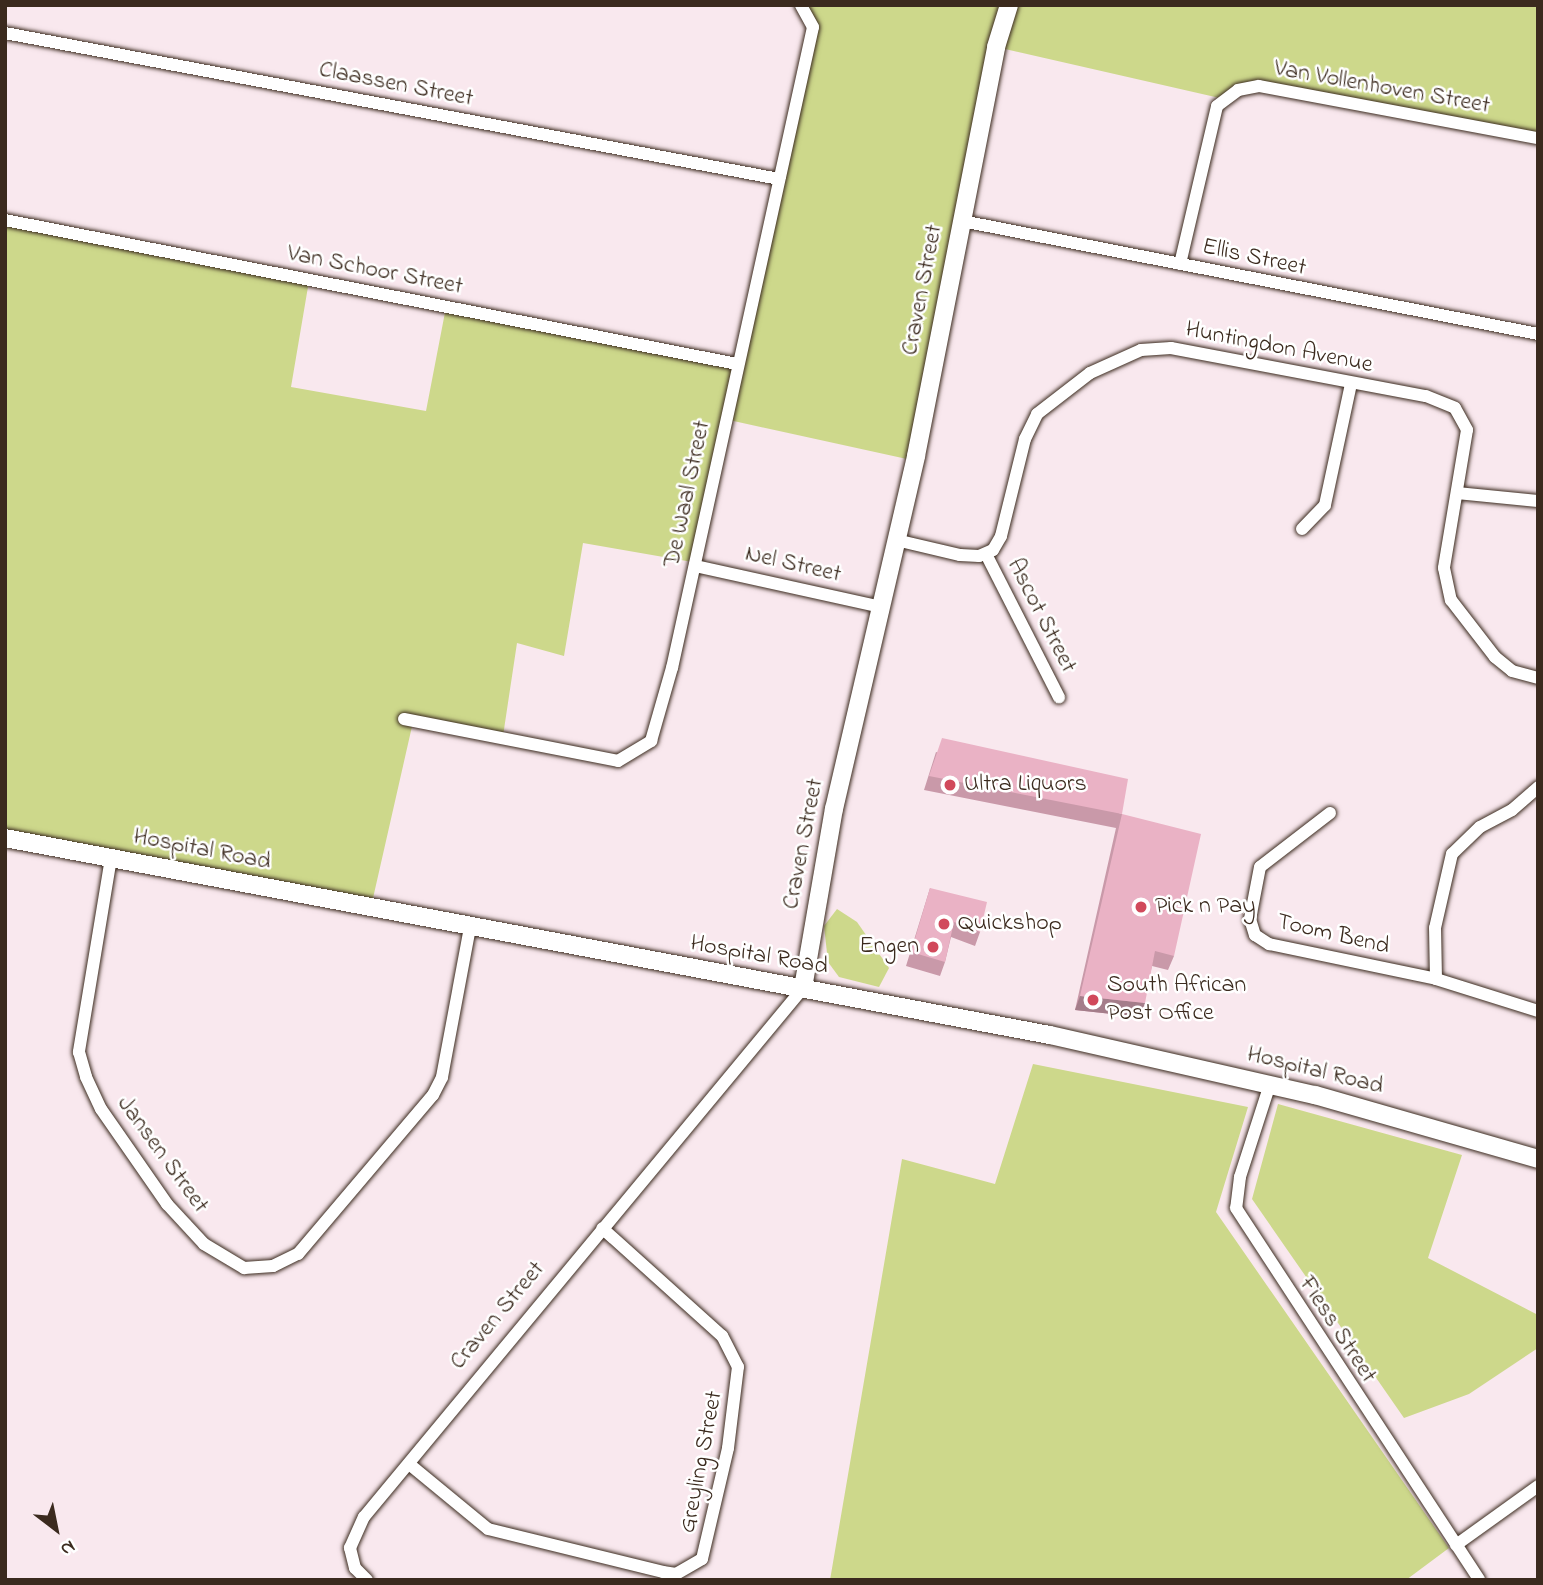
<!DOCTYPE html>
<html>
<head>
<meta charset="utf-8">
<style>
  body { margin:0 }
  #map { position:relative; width:1543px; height:1585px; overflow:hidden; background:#f9e8ee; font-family:"Indie Flower",sans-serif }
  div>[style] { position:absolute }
  .green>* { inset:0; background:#cdd88b }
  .roads { filter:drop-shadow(0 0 2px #3b2a1e) drop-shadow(0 0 2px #3b2a1e) }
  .minor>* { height:12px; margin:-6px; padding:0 6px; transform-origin:6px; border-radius:6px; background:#fff }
  .secondary>* { height:18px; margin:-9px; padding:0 9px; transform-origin:9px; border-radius:9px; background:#fff }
  .wall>* { inset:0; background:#c999a9 }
  .shaded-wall>* { inset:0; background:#a47d8a }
  .building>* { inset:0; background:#eab2c5 }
  .dots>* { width:19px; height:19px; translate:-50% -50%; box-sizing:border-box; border:4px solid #fff; border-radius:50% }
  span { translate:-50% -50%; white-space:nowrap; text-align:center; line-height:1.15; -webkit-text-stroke:5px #fff; paint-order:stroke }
  .street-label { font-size:24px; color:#3b2a1e }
  .poi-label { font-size:24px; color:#3b2a1e }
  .left { translate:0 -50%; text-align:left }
  .right { translate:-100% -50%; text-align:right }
  .frame { position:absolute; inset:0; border:7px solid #3b2a1e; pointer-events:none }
  .north { position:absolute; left:21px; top:1494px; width:70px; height:70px; -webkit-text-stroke:5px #fff; paint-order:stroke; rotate:148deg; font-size:19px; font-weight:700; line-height:28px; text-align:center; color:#3b2a1e }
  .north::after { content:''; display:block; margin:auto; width:24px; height:32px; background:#3b2a1e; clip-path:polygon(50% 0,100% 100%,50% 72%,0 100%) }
</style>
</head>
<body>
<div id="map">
  <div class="green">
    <i style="clip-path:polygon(802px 5px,1538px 5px,1538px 134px,1254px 82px,1224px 99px,1005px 49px,916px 461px,729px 420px,698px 563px,583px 543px,564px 656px,517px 643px,503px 736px,413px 722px,371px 907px,5px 837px,5px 214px,310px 275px,291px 387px,426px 411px,447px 302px,741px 361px,814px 27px)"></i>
    <i style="clip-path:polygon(837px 909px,857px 922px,889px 968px,879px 987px,839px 977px,828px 962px,824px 926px)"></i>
    <i style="clip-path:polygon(1033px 1064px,1248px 1107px,1216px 1212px,1449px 1548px,1406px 1580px,830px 1580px,902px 1159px,995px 1184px)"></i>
    <i style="clip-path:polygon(1278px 1104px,1462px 1155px,1428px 1258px,1538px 1315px,1538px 1348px,1469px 1394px,1404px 1418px,1252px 1199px)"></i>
  </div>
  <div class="roads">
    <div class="minor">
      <i style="left:5px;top:33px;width:788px;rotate:10.68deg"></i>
      <i style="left:5px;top:220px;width:746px;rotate:11.13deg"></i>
      <i style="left:962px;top:221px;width:587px;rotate:11.1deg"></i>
      <i style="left:1180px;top:264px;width:162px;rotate:-76.8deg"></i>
      <i style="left:1217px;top:106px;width:26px;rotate:-37deg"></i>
      <i style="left:1238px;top:90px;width:21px;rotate:-11deg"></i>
      <i style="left:1259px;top:86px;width:284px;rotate:10.6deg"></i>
      <i style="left:1457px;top:493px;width:81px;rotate:5.6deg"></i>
      <i style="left:1302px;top:529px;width:33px;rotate:-46deg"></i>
      <i style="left:1325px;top:505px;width:124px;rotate:-77.9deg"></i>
      <i style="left:896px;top:540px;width:66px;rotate:13.2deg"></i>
      <i style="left:960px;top:555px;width:19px;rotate:3deg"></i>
      <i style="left:979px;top:556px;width:15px;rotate:-23deg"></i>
      <i style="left:993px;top:550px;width:16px;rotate:-60deg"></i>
      <i style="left:1001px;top:536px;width:100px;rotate:-76.1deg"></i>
      <i style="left:1025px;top:439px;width:28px;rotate:-64deg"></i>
      <i style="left:1037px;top:414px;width:67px;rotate:-37.7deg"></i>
      <i style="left:1090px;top:373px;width:56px;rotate:-24.3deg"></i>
      <i style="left:1141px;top:350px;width:30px;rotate:-4deg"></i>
      <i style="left:1171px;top:348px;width:259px;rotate:10.7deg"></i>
      <i style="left:1426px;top:396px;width:31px;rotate:22deg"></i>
      <i style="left:1455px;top:408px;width:25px;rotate:61deg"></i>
      <i style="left:1467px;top:430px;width:140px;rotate:99.5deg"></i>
      <i style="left:1444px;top:568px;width:33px;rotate:78deg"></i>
      <i style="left:1451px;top:600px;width:72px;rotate:52.3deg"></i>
      <i style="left:1495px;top:657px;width:22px;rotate:39deg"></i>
      <i style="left:1512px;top:671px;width:27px;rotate:15deg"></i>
      <i style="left:986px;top:554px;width:161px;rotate:63deg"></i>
      <i style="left:695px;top:566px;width:190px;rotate:12.4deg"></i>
      <i style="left:404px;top:719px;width:218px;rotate:11.1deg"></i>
      <i style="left:618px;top:761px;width:39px;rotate:-31deg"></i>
      <i style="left:651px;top:741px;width:76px;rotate:-74deg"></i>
      <i style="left:672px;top:668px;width:656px;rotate:-77.59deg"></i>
      <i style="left:813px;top:27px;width:25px;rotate:-119deg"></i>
      <i style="left:1330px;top:813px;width:88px;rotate:142.4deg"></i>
      <i style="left:1260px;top:867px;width:53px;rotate:100.9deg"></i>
      <i style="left:1250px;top:919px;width:17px;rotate:73deg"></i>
      <i style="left:1255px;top:935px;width:17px;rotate:33deg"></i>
      <i style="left:1269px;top:944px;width:171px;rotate:11.8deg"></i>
      <i style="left:1436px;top:979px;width:107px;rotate:17.4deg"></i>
      <i style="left:111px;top:858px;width:197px;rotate:99.4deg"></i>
      <i style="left:79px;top:1052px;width:26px;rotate:74deg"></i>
      <i style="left:86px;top:1077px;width:35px;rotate:65deg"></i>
      <i style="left:101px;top:1109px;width:116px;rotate:55.2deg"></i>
      <i style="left:167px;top:1204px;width:54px;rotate:47.2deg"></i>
      <i style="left:204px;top:1244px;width:47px;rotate:31deg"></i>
      <i style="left:244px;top:1268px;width:29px;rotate:-4deg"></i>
      <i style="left:273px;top:1266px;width:28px;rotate:-26deg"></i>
      <i style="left:298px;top:1254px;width:209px;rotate:-49.7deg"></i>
      <i style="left:433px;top:1095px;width:20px;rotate:-63deg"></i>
      <i style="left:442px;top:1077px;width:153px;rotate:-79.4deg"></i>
      <i style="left:1436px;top:979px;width:51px;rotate:-91.1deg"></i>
      <i style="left:1435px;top:928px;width:76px;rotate:-77.1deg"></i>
      <i style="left:1452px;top:854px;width:39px;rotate:-44deg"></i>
      <i style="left:1480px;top:827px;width:36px;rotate:-28deg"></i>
      <i style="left:1512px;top:810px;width:35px;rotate:-41deg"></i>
      <i style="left:1270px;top:1084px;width:98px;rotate:107.9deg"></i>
      <i style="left:1240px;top:1177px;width:31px;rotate:97deg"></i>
      <i style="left:1236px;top:1208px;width:444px;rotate:56.8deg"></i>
      <i style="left:409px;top:1464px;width:102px;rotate:39.4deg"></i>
      <i style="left:488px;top:1529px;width:180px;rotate:13.8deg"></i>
      <i style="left:663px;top:1572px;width:13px;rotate:9deg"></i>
      <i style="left:676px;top:1574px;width:30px;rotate:-30deg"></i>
      <i style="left:702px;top:1559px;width:114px;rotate:-76.8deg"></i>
      <i style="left:728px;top:1448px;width:82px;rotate:-83deg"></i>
      <i style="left:738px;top:1367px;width:35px;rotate:-117deg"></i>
      <i style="left:722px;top:1336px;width:161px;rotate:-138deg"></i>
      <i style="left:1456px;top:1545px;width:101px;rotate:-35.7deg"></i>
      <i style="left:367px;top:1580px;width:17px;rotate:-135deg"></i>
      <i style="left:355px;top:1568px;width:21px;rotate:-104deg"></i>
      <i style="left:350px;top:1548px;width:34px;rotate:-66deg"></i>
      <i style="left:364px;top:1517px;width:687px;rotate:-50.31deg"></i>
    </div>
    <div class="secondary">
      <i style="left:5px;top:838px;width:1063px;rotate:10.68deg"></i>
      <i style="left:1050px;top:1035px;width:272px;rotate:12.8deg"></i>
      <i style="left:1315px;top:1095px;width:232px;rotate:16deg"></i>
      <i style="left:803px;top:988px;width:182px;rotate:-80.2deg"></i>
      <i style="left:834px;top:809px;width:362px;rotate:-76.9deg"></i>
      <i style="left:916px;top:456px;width:417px;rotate:-78.9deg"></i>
      <i style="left:996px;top:47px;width:44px;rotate:-72.8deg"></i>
    </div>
  </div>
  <div class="wall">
    <i style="clip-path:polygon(936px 752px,1122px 814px,1174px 956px,1168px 970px,1152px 966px,1140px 1017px,1075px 1010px,1116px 828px,924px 790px)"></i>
    <i style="clip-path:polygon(930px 888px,980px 932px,975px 946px,951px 937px,945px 962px,940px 976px,906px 966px)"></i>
  </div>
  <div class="shaded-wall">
    <i style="clip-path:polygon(1080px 996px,1145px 1003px,1140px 1017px,1075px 1010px)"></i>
  </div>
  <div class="building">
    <i style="clip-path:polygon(942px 738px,1128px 779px,1122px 814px,929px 776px)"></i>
    <i style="clip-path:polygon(1122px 814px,1201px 834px,1174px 956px,1155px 951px,1145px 1003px,1080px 996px)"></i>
    <i style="clip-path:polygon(930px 888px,987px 902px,980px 932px,954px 922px,945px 962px,911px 952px)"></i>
  </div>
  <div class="dots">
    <i style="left:950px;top:785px;background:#d1495b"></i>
    <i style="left:1141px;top:907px;background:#d1495b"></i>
    <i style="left:944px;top:924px;background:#d1495b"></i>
    <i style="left:933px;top:947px;background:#d1495b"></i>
    <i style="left:1093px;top:1000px;background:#d1495b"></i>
  </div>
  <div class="street-label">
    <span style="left:396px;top:85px;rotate:11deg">Claassen Street</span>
    <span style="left:1382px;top:88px;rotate:10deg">Van Vollenhoven Street</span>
    <span style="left:1254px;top:258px;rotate:12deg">Ellis Street</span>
    <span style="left:375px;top:271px;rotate:11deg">Van Schoor Street</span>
    <span style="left:923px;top:290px;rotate:-79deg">Craven Street</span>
    <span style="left:1279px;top:348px;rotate:11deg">Huntingdon Avenue</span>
    <span style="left:688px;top:494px;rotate:-78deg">De Waal Street</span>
    <span style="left:793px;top:565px;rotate:13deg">Nel Street</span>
    <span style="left:1041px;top:616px;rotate:63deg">Ascot Street</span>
    <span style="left:804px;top:844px;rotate:-79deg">Craven Street</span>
    <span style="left:202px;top:850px;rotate:11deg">Hospital Road</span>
    <span style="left:1333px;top:935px;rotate:13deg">Toom Bend</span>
    <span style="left:759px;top:956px;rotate:10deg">Hospital Road</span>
    <span style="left:1315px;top:1071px;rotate:14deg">Hospital Road</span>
    <span style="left:162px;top:1155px;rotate:54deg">Jansen Street</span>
    <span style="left:498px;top:1316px;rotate:-50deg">Craven Street</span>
    <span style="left:1337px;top:1330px;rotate:57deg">Fiess Street</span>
    <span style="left:702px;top:1462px;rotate:-79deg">Greyling Street</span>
  </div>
  <div class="poi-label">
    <span class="left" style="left:964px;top:785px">Ultra Liquors</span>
    <span class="left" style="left:1155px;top:907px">Pick n Pay</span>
    <span class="left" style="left:958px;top:924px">Quickshop</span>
    <span class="right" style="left:919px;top:947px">Engen</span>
    <span class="left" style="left:1107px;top:1000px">South African<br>Post Office</span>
  </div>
  <div class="frame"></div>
  <div class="north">N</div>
</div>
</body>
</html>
